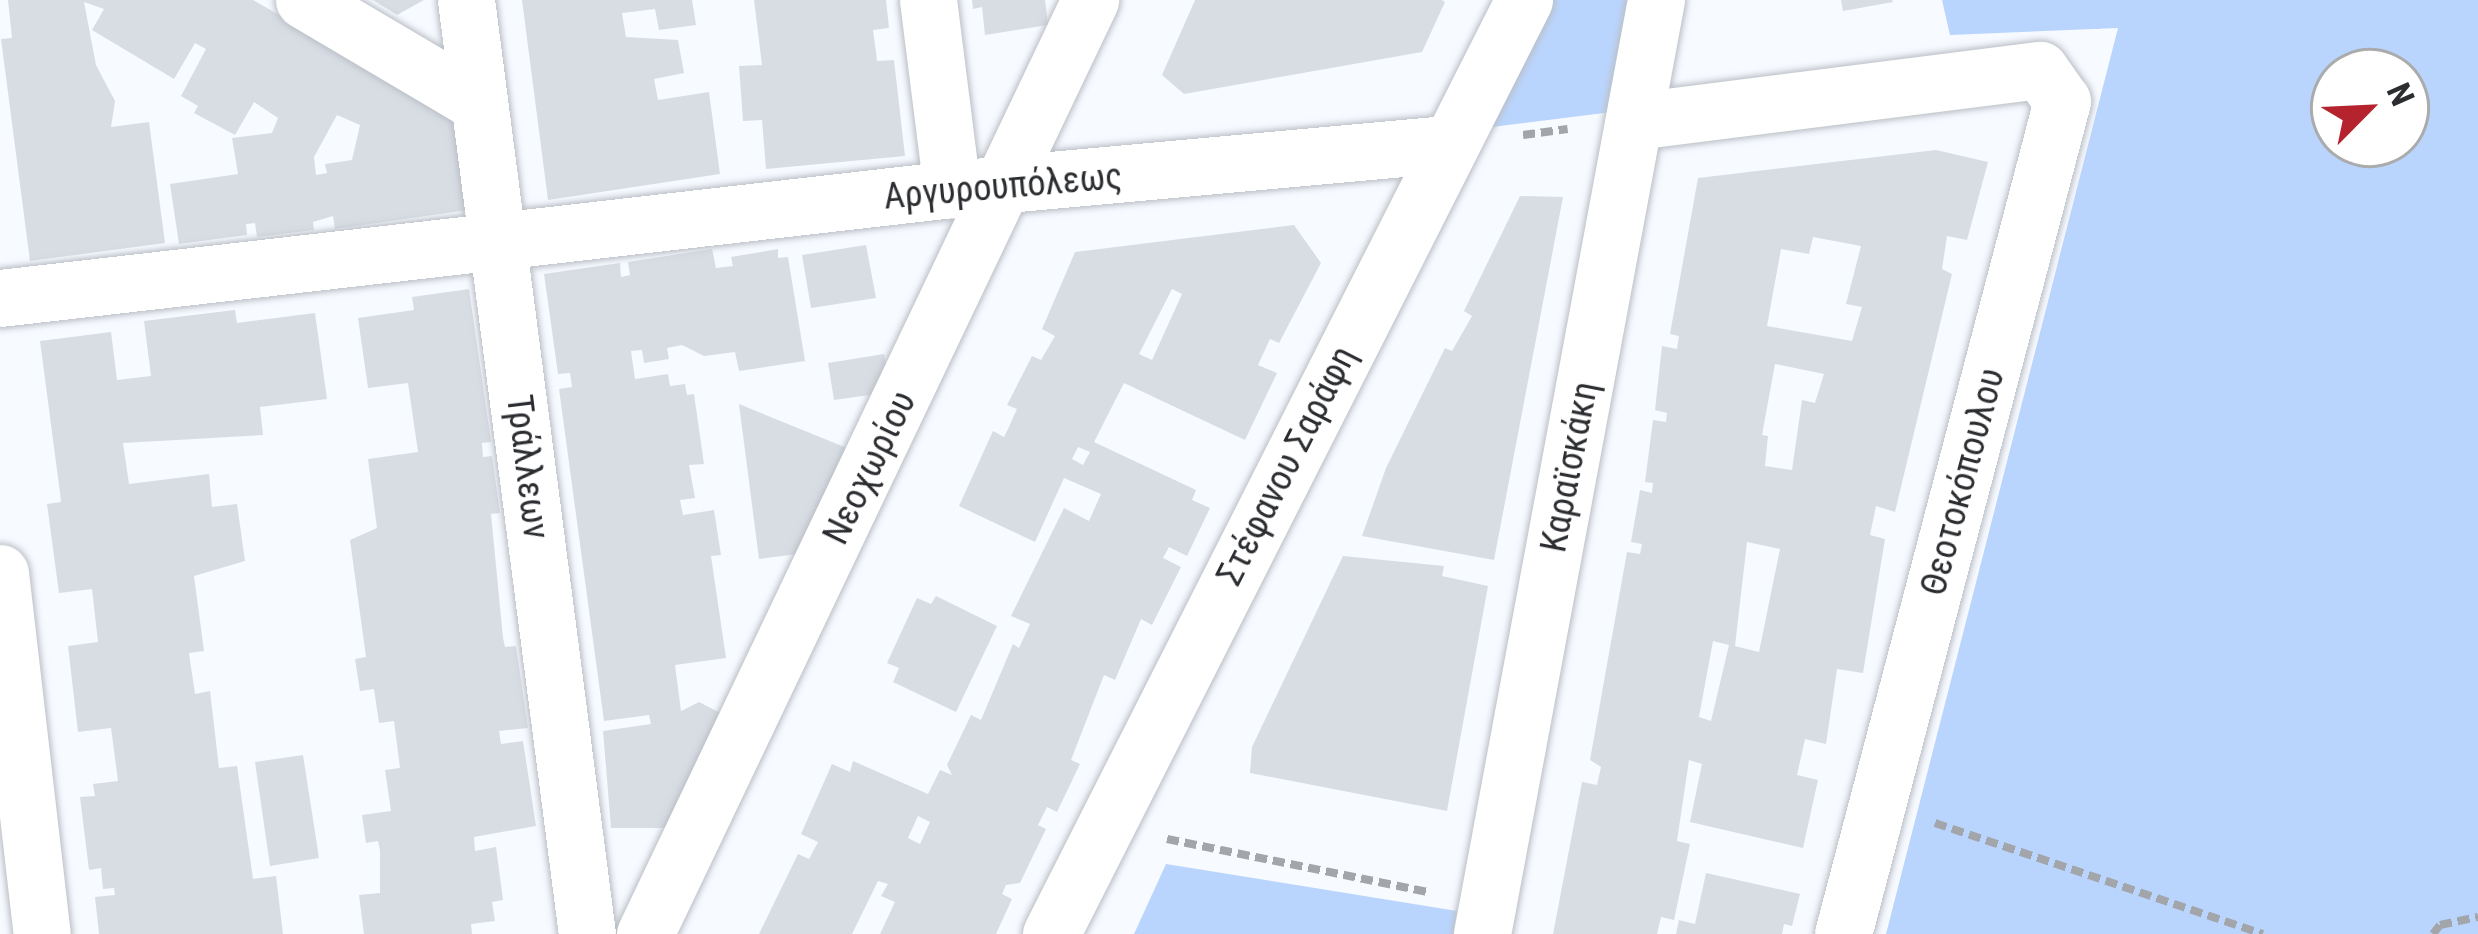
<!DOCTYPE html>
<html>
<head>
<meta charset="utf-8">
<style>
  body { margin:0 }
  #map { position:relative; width:2478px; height:934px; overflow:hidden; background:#f7faff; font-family:"Roboto Condensed",sans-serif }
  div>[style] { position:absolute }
  .green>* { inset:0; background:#bad5fd }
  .building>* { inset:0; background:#d8dde4 }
  .path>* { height:8px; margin-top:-4px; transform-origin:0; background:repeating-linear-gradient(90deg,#a2a5a9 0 12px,transparent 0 18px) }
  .roads { filter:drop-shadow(0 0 3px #babfc6) drop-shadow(0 0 3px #babfc6) }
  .street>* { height:57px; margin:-28.5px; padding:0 28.5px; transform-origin:28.5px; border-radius:28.5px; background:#fff }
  span { translate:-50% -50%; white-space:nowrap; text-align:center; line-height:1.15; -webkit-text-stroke:12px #fff; paint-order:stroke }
  .street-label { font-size:36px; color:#2b2d30 }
  .north { position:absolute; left:2310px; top:48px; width:120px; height:120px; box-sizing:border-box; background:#fff; border:3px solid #aaabac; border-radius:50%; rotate:66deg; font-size:33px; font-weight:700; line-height:48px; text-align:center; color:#2b2d30 }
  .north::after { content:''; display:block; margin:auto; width:42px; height:54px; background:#b5232f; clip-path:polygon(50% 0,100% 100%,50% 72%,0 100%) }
</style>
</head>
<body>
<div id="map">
  <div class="green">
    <i style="clip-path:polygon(1553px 0,1633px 0,1612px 112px,1492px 127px)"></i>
    <i style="clip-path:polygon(evenodd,1942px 0,2478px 0,2478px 934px,1886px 934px,2118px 28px,1950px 35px,1942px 0,2334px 72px,2406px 72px,2406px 144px,2334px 144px,2334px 72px)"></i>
    <i style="clip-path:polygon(1166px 864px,1457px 911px,1453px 934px,1134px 934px)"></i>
  </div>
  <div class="building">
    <i style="clip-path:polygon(evenodd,8px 0,253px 0,458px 118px,468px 210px,335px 229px,333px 216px,313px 222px,314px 230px,257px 237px,255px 223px,246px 224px,247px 235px,179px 244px,170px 184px,238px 174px,232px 138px,272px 133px,278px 118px,254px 102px,235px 135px,194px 113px,198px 106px,181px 96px,206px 49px,195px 43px,174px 79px,92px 30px,104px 9px,84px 2px,96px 65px,115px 101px,111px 127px,149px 122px,165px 243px,30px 261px,1px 39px,12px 38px,8px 0,337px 115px,360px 125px,352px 160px,325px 164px,327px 173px,316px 175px,314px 157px,337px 115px)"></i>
    <i style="clip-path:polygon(373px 0,424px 0,397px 15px)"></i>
    <i style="clip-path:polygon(522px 0,692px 0,696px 25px,659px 30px,655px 9px,622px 13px,626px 37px,678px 40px,684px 73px,654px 79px,658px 100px,709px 92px,720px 174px,548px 200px)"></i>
    <i style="clip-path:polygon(754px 0,886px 0,889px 28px,873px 30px,876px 52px,877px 61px,894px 60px,905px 156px,766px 169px,762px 120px,743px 121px,739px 66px,762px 65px)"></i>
    <i style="clip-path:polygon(972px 0,1045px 0,1048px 25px,985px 35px,982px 7px,973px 9px)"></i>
    <i style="clip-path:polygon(1195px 0,1442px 0,1445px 2px,1422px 52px,1184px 94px,1162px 75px)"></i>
    <i style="clip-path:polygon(1841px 0,1892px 0,1893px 2px,1843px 11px)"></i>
    <i style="clip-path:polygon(evenodd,1936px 150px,1988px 162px,1967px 240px,1947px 236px,1942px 269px,1952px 274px,1895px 512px,1876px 506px,1870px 535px,1885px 539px,1863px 673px,1837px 669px,1826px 744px,1805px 739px,1797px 775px,1818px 780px,1803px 848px,1690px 822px,1702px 764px,1689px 760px,1677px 841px,1690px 844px,1674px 920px,1661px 917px,1657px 934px,1553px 934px,1582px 782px,1597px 785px,1601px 767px,1590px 760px,1627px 552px,1640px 554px,1642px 544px,1631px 542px,1640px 490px,1652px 493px,1653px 483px,1645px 482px,1653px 420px,1666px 422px,1667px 413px,1655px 410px,1662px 346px,1677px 349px,1679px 336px,1670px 334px,1698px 178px,1936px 150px,1813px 237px,1861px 246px,1846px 304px,1862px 307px,1852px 341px,1767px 326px,1781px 249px,1809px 254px,1813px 237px,1936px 150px,1775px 364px,1824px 374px,1815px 403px,1802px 400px,1792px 470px,1765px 466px,1768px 436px,1762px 435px,1775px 364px,1936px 150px,1747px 542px,1780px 549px,1759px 652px,1735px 646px,1747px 542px,1936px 150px,1713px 641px,1729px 645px,1711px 721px,1699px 717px,1713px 641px)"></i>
    <i style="clip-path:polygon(1520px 196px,1563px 197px,1494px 560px,1362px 536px,1386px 468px,1445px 348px,1452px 351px,1472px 316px,1464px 311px)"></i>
    <i style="clip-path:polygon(evenodd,1294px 225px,1321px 263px,1279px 343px,1270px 339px,1258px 365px,1277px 373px,1245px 440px,1124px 383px,1094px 442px,1196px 490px,1192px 500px,1210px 508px,1187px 556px,1169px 547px,1163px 558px,1181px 567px,1152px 625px,1141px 619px,1115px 680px,1104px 675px,1071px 760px,1080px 764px,1057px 812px,1047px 807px,1038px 825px,1046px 829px,1020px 883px,1006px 885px,1002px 894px,1012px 899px,996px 934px,880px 934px,895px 902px,881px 896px,888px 884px,878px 881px,852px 934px,759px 934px,798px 854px,809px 859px,818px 842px,801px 834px,832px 764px,850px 772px,853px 761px,928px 794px,940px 770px,952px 775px,947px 765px,971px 715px,981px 720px,1013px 644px,1019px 648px,1030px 624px,1011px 616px,1064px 508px,1089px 521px,1101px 494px,1064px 478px,1035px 542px,959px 506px,993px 431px,1004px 437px,1008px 429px,1017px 409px,1007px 405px,1032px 356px,1041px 360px,1055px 336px,1042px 329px,1075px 252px,1294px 225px,1172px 289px,1182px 294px,1152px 360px,1139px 354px,1172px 289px,1294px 225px,1078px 447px,1090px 452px,1083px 465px,1072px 459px,1078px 447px,1294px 225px,918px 816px,930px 822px,920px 844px,908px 838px,918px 816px)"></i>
    <i style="clip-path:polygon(866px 245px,876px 298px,811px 308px,802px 255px)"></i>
    <i style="clip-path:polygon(712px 249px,716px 268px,733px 266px,731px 257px,778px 249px,778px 258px,788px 257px,805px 361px,739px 371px,735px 352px,704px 356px,682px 345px,667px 348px,669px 359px,644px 363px,642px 350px,631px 351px,635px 379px,668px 374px,670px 386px,685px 384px,687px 395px,694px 394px,704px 464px,689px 465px,695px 498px,680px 500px,683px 515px,714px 510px,721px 555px,711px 556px,726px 658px,675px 665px,681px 711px,699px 702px,736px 721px,695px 828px,611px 828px,603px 731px,651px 724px,649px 715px,604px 721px,559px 389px,572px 387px,570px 373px,558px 374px,544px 274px,620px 263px,621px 277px,630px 275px,628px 262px)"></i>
    <i style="clip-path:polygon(469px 289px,491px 442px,482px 443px,483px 457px,492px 456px,500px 513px,491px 514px,503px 638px,505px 647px,516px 646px,528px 728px,499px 731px,501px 744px,523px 741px,536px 826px,474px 837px,475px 851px,496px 847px,503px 900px,492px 902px,495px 921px,471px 924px,472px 934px,364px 934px,359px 895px,380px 893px,380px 850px,378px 841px,366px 843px,362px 815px,391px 811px,385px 770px,400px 768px,394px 721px,379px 723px,374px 689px,360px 691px,355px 659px,366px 657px,350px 540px,377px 528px,368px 459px,418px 452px,408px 383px,368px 388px,358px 318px,414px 310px,412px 297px)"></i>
    <i style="clip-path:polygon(235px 310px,237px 323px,315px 313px,327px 399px,260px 407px,263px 435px,123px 443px,129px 484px,209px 474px,212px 507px,237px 504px,245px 561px,194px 576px,204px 651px,189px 653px,195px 694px,210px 691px,219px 768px,237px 766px,253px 879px,276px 876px,283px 934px,99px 934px,95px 897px,115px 895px,114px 888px,103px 889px,101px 868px,89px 870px,80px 797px,95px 796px,93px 784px,118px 781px,111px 728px,78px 732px,68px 646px,98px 642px,92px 589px,59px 593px,47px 504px,61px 502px,60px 493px,40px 341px,111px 332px,117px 380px,151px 376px,144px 321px)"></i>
    <i style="clip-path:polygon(884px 354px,890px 392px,834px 400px,828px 363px)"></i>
    <i style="clip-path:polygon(739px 404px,864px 455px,822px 551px,759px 559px)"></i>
    <i style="clip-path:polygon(1343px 556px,1444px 566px,1442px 576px,1488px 586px,1447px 811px,1250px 773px,1252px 747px)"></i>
    <i style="clip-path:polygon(936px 596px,997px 626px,956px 712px,893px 682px,899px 668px,887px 663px,917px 598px,931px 604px)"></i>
    <i style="clip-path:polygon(303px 755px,319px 858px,270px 866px,255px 762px)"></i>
    <i style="clip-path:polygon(1706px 873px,1800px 894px,1792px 926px,1784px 924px,1782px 934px,1676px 934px,1679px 920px,1695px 924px)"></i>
  </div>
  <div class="path">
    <i style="left:1523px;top:135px;width:45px;rotate:-7.6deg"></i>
    <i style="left:1935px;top:823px;width:346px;rotate:18.7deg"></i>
    <i style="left:1167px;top:839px;width:266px;rotate:11.5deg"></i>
    <i style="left:2433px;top:934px;width:11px;rotate:-52deg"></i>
    <i style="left:2440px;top:925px;width:39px;rotate:-12deg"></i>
  </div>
  <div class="roads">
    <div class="street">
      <i style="left:304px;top:0;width:202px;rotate:30.6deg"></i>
      <i style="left:466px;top:0;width:942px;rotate:82.62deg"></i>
      <i style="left:928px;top:0;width:191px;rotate:82.8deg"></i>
      <i style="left:1635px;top:121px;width:408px;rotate:-7.2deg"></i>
      <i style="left:2040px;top:70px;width:38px;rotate:55deg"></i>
      <i style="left:2062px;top:101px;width:861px;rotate:104.73deg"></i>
      <i style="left:0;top:298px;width:958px;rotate:-6.53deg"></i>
      <i style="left:952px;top:189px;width:498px;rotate:-5.2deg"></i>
      <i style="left:0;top:573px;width:363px;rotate:83.4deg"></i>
      <i style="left:645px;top:934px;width:1035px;rotate:-64.52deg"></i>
      <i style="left:1051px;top:934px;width:1047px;rotate:-63.14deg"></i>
      <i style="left:1482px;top:934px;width:950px;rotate:-79.45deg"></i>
    </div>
  </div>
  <div class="street-label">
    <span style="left:1003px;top:187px;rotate:-5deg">Αργυρουπόλεως</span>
    <span style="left:1287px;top:466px;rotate:-63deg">Στέφανου Σαράφη</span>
    <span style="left:527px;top:467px;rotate:83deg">Τράλλεων</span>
    <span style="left:1570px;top:467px;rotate:-79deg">Καραϊσκάκη</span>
    <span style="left:870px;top:468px;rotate:-64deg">Νεοχωρίου</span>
    <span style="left:1963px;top:482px;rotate:-75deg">Θεοτοκόπουλου</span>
  </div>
  <div class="north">N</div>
</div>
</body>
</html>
